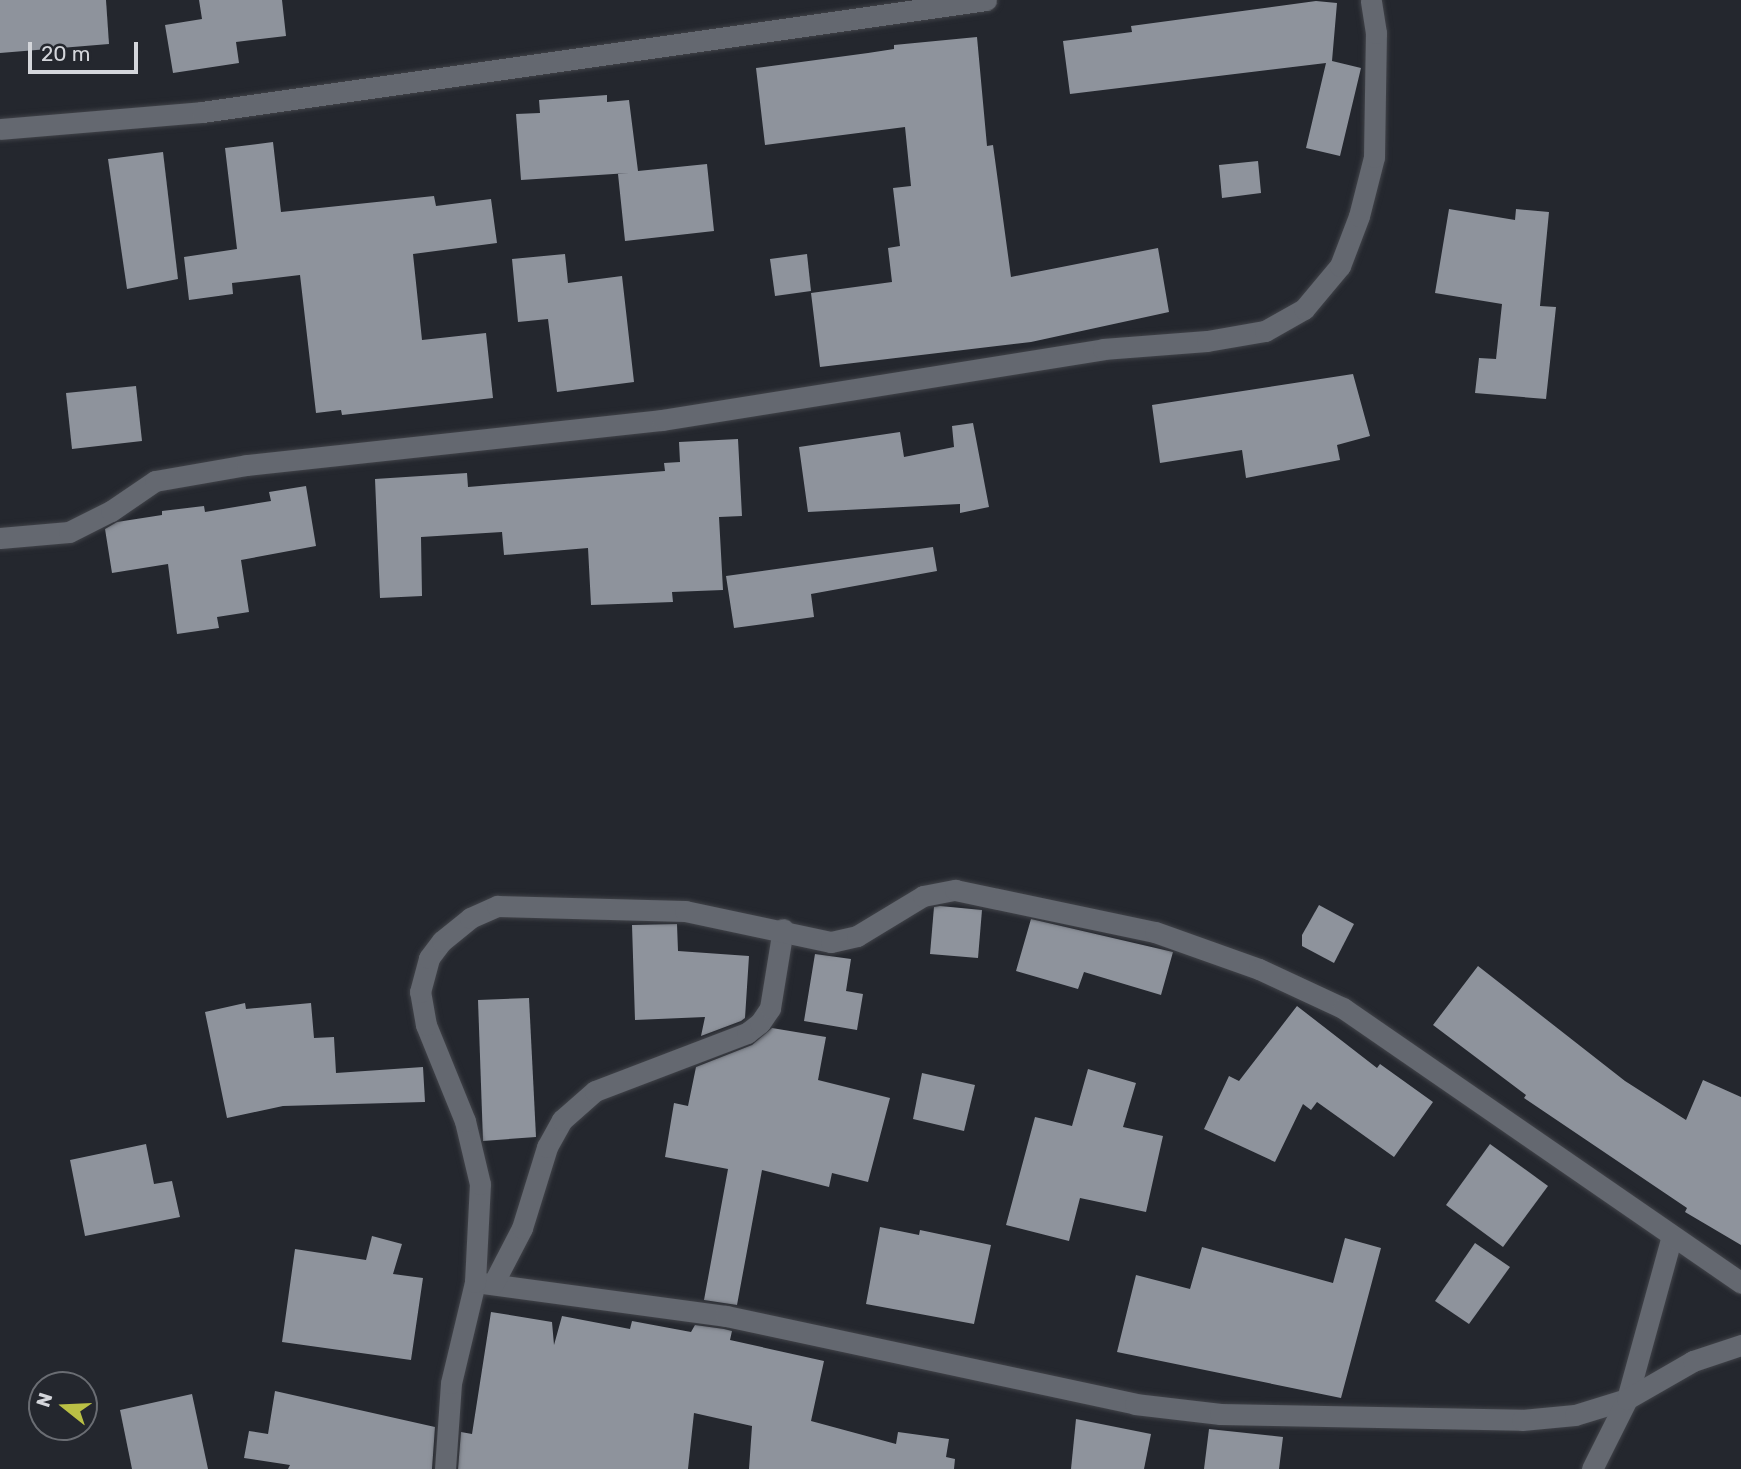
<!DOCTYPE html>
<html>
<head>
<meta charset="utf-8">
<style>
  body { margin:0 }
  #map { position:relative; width:1741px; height:1469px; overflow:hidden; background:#24272e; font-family:Rubik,sans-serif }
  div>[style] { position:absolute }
  .building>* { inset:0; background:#8e939c }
  .roads { filter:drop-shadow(0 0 2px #414349) drop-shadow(0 0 2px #414349) }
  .minor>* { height:21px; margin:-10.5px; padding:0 10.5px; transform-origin:10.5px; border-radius:10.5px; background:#646870 }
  span { translate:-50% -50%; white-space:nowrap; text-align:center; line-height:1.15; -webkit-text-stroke:7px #24272e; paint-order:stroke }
  .north { position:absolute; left:28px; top:1371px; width:70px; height:70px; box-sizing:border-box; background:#24272e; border:2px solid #6a6d73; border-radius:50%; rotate:288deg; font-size:19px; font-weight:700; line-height:28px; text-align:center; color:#d4d6db }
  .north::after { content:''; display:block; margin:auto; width:24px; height:32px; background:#bac045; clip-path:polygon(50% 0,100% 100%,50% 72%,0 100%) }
  .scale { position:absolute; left:28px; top:42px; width:110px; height:32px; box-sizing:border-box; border:4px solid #d4d6db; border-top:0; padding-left:9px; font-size:21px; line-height:24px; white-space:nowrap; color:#d4d6db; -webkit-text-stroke:5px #24272e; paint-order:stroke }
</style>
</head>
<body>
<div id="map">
  <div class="building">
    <i style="clip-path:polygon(0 0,106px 0,109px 44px,0 53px)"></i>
    <i style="clip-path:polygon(199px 0,282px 0,286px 36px,236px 42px,239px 63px,173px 73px,165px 25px,202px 19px)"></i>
    <i style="clip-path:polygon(1316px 1px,1337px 3px,1332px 61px,1361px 68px,1340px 156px,1306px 148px,1326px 63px,1070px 94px,1063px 41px,1132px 32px,1131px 26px)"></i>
    <i style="clip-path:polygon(977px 37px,987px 146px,993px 145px,1011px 277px,1158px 248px,1169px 312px,1031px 342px,820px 367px,811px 293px,892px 282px,888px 248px,900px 246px,893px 188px,911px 186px,905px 127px,765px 145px,756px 68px,868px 53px,894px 49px,894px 45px)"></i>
    <i style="clip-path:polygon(607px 95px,607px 102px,629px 100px,638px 171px,707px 164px,714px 231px,625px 241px,618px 174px,629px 173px,521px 180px,516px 114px,540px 113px,539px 100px)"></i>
    <i style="clip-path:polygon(273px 142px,281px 212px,434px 196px,436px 206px,491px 199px,497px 243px,413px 254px,422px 340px,486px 333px,493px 398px,342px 415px,341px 410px,316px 413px,300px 275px,232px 283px,233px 294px,189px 300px,184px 257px,237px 249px,225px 148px)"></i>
    <i style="clip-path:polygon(163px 152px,178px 279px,127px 289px,108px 159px)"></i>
    <i style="clip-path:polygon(1258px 161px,1261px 193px,1222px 198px,1219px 165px)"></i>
    <i style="clip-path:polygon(1449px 209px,1515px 220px,1516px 209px,1549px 212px,1540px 306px,1556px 307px,1546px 399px,1475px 393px,1479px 358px,1496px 359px,1502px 304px,1435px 293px)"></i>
    <i style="clip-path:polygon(565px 254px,568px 283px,622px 276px,634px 382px,557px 392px,548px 319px,518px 322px,512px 259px)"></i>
    <i style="clip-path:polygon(807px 254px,811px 291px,775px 296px,770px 259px)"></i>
    <i style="clip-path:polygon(1353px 374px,1370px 436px,1337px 445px,1340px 460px,1246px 478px,1242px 450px,1160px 463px,1152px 405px)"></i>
    <i style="clip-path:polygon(136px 386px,142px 441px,72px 449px,66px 393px)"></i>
    <i style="clip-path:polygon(973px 423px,989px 507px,960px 513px,960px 504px,808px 512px,799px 447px,900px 432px,904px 457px,954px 447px,952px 426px)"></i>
    <i style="clip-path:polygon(738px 439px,742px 516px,719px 517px,723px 590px,672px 592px,673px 602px,591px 605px,588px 548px,504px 555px,502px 532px,421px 537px,422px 596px,380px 598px,375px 479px,467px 473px,468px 487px,665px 471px,664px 463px,680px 462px,679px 442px)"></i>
    <i style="clip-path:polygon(306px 486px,316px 546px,241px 560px,249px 612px,217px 617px,219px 628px,177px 634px,168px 564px,112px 573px,105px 529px,117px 522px,162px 515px,162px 511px,204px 506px,205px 512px,271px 501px,269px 492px)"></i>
    <i style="clip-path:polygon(933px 547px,937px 571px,811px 594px,814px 617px,734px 628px,726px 576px)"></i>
    <i style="clip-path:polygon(1319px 905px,1354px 924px,1334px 963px,1302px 946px,1302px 935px)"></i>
    <i style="clip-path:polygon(940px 906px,982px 910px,978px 958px,930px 954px,934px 907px)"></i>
    <i style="clip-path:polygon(1031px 919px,1173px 952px,1161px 995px,1084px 972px,1078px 989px,1016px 971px)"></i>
    <i style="clip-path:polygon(677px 924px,678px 951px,749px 956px,745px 1018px,741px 1021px,701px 1036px,705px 1017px,635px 1020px,632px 925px)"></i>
    <i style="clip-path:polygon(815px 954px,851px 959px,846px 991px,863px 994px,857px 1030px,804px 1021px)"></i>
    <i style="clip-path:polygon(1478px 966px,1625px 1081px,1686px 1120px,1703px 1080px,1741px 1097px,1741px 1245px,1685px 1212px,1687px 1208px,1524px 1098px,1526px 1095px,1433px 1025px)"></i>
    <i style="clip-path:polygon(529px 998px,536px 1137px,483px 1141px,478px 1000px)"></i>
    <i style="clip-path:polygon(245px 1003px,246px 1009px,311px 1003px,314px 1038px,334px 1037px,336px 1073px,423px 1067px,425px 1102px,283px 1106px,227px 1118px,205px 1012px)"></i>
    <i style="clip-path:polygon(1297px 1006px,1377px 1068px,1380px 1064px,1433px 1102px,1394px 1157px,1317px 1102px,1311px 1110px,1303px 1104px,1275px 1162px,1204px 1129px,1229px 1076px,1239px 1081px)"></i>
    <i style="clip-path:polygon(772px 1028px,826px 1037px,818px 1080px,890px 1098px,868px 1182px,832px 1173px,829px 1187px,762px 1170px,737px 1305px,704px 1300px,728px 1169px,665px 1157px,674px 1103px,688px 1106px,696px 1067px,752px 1045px)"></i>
    <i style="clip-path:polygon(1088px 1069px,1136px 1083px,1123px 1127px,1163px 1136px,1146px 1212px,1080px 1198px,1069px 1241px,1006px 1225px,1035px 1117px,1072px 1126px)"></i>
    <i style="clip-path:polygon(922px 1073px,975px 1085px,964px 1131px,913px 1119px)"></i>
    <i style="clip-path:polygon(146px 1144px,154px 1184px,172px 1181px,180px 1217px,85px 1236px,70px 1160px)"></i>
    <i style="clip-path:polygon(1490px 1144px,1548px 1186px,1503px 1247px,1446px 1205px)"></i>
    <i style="clip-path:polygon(880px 1227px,919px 1235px,920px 1230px,991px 1245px,974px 1324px,866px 1304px)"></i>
    <i style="clip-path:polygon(372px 1236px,402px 1244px,393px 1274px,423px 1278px,411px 1360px,282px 1342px,295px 1249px,366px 1260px)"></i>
    <i style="clip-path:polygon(1345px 1238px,1381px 1248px,1341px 1398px,1117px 1352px,1136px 1275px,1190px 1289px,1202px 1247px,1333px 1283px)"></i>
    <i style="clip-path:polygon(1475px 1243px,1510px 1267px,1469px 1324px,1435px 1301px)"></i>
    <i style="clip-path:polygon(491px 1312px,552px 1322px,554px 1345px,562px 1316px,630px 1329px,632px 1321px,691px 1332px,695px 1325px,724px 1329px,732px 1331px,730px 1340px,824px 1361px,811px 1421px,896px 1444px,898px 1432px,949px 1439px,946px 1457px,955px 1459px,954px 1469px,749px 1469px,752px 1426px,694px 1413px,688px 1469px,458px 1469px,461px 1432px,472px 1434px)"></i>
    <i style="clip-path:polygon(275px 1391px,435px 1427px,432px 1469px,288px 1469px,290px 1465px,244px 1458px,249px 1431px,268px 1434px)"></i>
    <i style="clip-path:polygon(192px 1394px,208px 1469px,132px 1469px,120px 1410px)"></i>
    <i style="clip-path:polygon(1076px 1419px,1151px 1434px,1144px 1469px,1071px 1469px)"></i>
    <i style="clip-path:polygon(1209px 1429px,1283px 1437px,1279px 1469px,1204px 1469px)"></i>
  </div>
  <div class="roads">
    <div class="minor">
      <i style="left:0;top:129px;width:203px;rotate:-4.8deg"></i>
      <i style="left:202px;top:112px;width:792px;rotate:-8.13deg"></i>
      <i style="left:0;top:538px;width:69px;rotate:-5deg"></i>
      <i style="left:69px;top:532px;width:47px;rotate:-26.6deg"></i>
      <i style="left:111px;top:511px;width:53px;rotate:-34.3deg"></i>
      <i style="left:155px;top:481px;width:93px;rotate:-9.9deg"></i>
      <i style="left:247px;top:465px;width:417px;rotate:-6.2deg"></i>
      <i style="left:662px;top:420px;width:447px;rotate:-9.1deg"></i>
      <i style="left:1103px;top:349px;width:104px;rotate:-4.4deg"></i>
      <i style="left:1207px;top:341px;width:59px;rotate:-9.8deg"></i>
      <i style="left:1265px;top:331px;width:45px;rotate:-29.4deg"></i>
      <i style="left:1304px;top:309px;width:56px;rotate:-50.1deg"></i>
      <i style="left:1340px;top:266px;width:53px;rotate:-69.2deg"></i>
      <i style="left:1359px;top:216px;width:61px;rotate:-75.7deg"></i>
      <i style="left:1374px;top:157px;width:124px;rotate:-89.1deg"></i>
      <i style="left:1376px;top:33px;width:33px;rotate:-99deg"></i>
      <i style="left:475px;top:1282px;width:253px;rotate:7.7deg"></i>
      <i style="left:726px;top:1316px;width:418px;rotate:12.1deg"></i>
      <i style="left:1135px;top:1404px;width:86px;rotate:6.7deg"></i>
      <i style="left:1220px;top:1414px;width:302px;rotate:1.1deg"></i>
      <i style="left:1522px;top:1420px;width:53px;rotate:-5.4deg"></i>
      <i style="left:1575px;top:1415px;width:54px;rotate:-17.1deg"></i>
      <i style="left:1627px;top:1399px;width:169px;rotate:-74.6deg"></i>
      <i style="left:493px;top:1284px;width:63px;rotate:-62.6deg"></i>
      <i style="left:522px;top:1228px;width:85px;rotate:-72.8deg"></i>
      <i style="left:547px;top:1147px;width:31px;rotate:-61deg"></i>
      <i style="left:562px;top:1120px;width:44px;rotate:-41.3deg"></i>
      <i style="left:595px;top:1091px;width:163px;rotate:-20.9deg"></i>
      <i style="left:747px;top:1033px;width:16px;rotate:-38deg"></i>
      <i style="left:760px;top:1023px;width:18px;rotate:-56deg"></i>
      <i style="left:770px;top:1008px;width:80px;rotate:-80.7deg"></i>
      <i style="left:445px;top:1469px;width:86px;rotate:-86deg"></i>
      <i style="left:451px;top:1383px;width:104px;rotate:-76.6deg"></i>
      <i style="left:475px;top:1282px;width:98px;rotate:-87.1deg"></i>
      <i style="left:480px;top:1184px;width:65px;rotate:-103.4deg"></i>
      <i style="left:465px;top:1121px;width:104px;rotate:-112.1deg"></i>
      <i style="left:426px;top:1025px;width:34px;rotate:-100deg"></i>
      <i style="left:420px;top:992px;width:35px;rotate:-75deg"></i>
      <i style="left:429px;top:958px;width:21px;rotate:-53deg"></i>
      <i style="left:442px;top:941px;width:36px;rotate:-39deg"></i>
      <i style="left:470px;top:918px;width:30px;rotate:-24deg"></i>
      <i style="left:497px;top:906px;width:188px;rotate:1.5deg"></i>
      <i style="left:685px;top:911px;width:149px;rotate:12deg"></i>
      <i style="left:831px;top:942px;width:27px;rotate:-13deg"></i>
      <i style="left:857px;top:936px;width:77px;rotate:-31.2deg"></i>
      <i style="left:923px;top:896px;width:33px;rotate:-11deg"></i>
      <i style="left:955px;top:890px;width:204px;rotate:11.9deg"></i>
      <i style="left:1155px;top:932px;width:110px;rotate:19.6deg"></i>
      <i style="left:1259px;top:969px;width:93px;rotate:24.9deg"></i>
      <i style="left:1343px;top:1008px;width:484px;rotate:34.6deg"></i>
      <i style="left:1592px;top:1469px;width:78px;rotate:-63.4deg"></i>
      <i style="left:1627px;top:1399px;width:76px;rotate:-29.9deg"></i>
      <i style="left:1693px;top:1361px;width:51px;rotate:-18.4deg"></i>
    </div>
  </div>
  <div class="north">N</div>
  <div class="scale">20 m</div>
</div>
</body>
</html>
